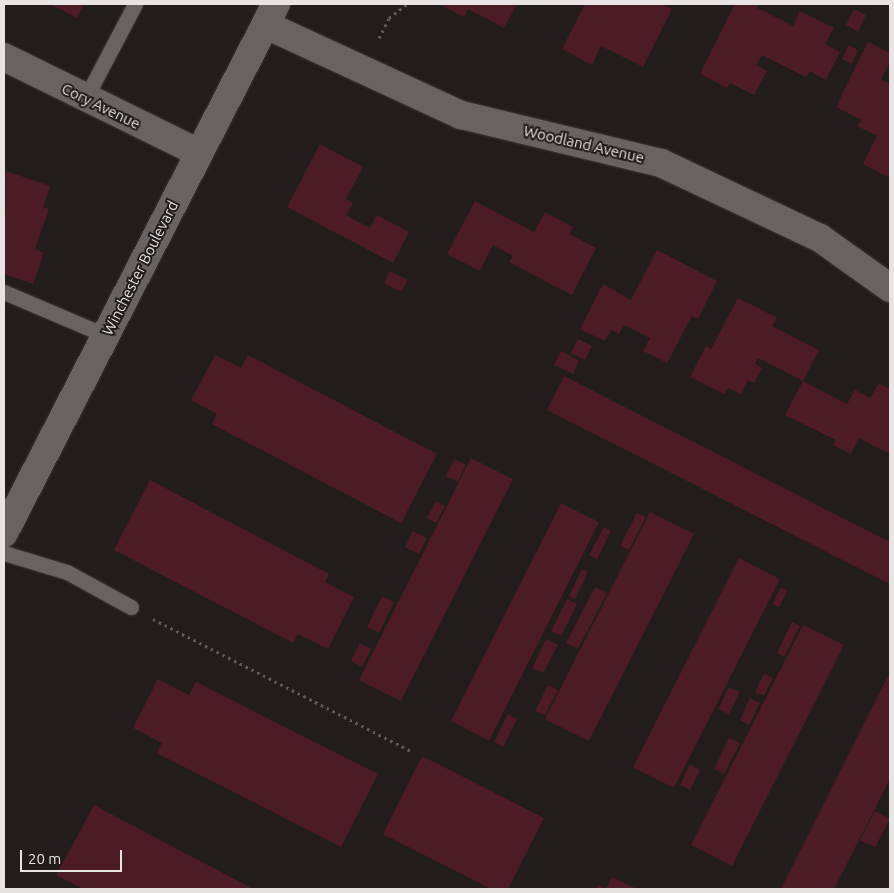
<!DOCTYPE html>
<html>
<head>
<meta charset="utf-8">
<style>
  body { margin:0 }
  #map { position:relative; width:894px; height:893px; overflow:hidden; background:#221d1c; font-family:Ubuntu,sans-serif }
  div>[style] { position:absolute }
  .building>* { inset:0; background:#4c1b25 }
  .path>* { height:3px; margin-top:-1.5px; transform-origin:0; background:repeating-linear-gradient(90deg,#5e5a59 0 2.5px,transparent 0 6.5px) }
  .roads { filter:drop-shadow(0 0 1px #3b3837) drop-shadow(0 0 1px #3b3837) }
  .lane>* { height:15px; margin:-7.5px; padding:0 7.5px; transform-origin:7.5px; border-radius:7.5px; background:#686260 }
  .street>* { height:28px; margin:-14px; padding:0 14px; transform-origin:14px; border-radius:14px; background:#686260 }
  .secondary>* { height:28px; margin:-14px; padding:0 14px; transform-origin:14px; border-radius:14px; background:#686260 }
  span { translate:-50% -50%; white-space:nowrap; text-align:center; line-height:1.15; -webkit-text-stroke:4px #221d1c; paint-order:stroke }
  .street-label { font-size:15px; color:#e7e4e3 }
  .frame { position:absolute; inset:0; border:5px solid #e7e4e3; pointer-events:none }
  .scale { position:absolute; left:20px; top:850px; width:102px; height:22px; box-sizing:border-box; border:2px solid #e7e4e3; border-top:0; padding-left:6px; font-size:15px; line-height:18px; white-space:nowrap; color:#e7e4e3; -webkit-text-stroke:4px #221d1c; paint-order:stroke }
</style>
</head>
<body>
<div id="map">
  <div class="building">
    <i style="clip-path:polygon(50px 4px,84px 4px,77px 18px)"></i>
    <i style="clip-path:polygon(439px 4px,517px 4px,504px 28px,468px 9px,464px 17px)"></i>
    <i style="clip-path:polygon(585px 4px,660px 4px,672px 9px,643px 67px,601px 46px,592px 65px,562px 49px)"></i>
    <i style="clip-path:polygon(735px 4px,759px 4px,757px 8px,793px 26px,800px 11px,834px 28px,825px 44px,840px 52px,826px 80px,810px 71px,806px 77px,762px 55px,756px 65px,767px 71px,754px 95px,730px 83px,727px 88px,700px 74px)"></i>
    <i style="clip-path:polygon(854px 9px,866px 15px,858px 32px,846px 25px)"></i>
    <i style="clip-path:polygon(868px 42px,890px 53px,890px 62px,881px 79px,890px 84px,890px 178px,863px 164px,877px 136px,857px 126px,861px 120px,836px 107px)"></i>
    <i style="clip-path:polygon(849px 45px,858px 50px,852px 64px,842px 59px)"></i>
    <i style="clip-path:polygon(320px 144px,363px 167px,346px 199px,353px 203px,346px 215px,370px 228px,377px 215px,409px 232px,393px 263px,287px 207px)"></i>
    <i style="clip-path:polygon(6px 171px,50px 186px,43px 207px,49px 209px,35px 249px,44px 253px,33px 284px,4px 274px)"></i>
    <i style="clip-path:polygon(475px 201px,534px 232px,545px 212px,573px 227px,569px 234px,596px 248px,572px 295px,509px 262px,513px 256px,493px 245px,480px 271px,447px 254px)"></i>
    <i style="clip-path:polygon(657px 250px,717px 281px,698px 319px,692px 316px,667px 363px,643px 351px,650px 338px,624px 325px,619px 334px,611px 330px,605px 341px,580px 329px,603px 284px,631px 300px)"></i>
    <i style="clip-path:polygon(390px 271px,408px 280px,401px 292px,384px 283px)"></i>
    <i style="clip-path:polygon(738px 298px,777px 318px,772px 326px,819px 350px,803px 381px,758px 358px,755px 364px,762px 368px,754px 383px,748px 380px,741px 394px,728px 388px,724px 394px,690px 377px,706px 346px,711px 349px)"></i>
    <i style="clip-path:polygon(578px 339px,592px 346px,585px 360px,571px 353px)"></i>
    <i style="clip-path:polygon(561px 351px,579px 361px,573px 374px,554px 365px)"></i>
    <i style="clip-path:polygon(215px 355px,241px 368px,248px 355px,437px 454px,401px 523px,212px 424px,217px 414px,191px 400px)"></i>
    <i style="clip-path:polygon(564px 376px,890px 542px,890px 584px,547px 410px)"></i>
    <i style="clip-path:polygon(803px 381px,847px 404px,855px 390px,870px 398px,879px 383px,890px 389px,890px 454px,859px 438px,851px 454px,833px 445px,836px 440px,785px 415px)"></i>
    <i style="clip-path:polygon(471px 458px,513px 479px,401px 701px,359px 680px)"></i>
    <i style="clip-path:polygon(454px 459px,466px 465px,458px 482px,446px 476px)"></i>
    <i style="clip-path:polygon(150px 480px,329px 574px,325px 582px,354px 597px,328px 649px,298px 634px,293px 643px,114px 550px)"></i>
    <i style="clip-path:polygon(436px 501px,445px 506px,436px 523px,427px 518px)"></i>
    <i style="clip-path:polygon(561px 503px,599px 522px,489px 741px,451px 721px)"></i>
    <i style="clip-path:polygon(650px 512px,694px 534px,589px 741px,545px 719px)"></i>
    <i style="clip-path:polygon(637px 513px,646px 517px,629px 550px,620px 546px)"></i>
    <i style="clip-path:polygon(604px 527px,611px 531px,597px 559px,589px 555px)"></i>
    <i style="clip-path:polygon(413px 531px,427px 538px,419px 554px,405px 547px)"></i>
    <i style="clip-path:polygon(739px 558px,780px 579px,674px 788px,633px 767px)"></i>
    <i style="clip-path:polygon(582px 569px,588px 572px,575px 599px,569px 596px)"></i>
    <i style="clip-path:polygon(595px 587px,607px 593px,578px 649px,566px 643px)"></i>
    <i style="clip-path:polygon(781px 587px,787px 591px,779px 607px,772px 604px)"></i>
    <i style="clip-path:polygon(382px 596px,394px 602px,379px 633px,367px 627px)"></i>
    <i style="clip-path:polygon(567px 599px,577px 604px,561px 636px,551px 631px)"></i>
    <i style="clip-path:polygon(792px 622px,800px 626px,784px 657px,777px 653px)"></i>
    <i style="clip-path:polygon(803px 625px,844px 645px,732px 866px,691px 845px)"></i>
    <i style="clip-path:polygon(546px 639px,558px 645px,543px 673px,532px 668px)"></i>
    <i style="clip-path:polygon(360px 643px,371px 649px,362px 667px,351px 661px)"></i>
    <i style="clip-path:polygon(890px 672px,890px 779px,834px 889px,781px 889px)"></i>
    <i style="clip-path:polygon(764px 674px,773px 678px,764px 696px,755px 692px)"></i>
    <i style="clip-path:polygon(158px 679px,189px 695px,196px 682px,378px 774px,341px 847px,157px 753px,162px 743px,133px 728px)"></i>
    <i style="clip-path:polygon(548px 685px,558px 690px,545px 715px,535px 711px)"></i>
    <i style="clip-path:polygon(729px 687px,740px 692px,729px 714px,718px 709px)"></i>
    <i style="clip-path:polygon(750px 698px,760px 703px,749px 725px,740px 720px)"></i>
    <i style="clip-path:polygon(508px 714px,517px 719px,503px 747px,494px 742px)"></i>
    <i style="clip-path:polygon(729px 738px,740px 743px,724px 774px,714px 769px)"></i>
    <i style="clip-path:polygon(422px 756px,544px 818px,508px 889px,491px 889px,383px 834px)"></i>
    <i style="clip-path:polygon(690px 764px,700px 770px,690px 790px,680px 785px)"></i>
    <i style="clip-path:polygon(94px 805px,253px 889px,83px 889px,56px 875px)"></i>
    <i style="clip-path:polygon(875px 811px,890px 819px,875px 847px,860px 840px)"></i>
    <i style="clip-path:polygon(612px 877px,637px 889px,596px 889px,598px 885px,606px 889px)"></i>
  </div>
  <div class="path">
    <i style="left:379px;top:38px;width:22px;rotate:-63deg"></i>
    <i style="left:389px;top:18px;width:23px;rotate:-38deg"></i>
    <i style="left:153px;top:619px;width:290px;rotate:27.1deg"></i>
  </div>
  <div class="roads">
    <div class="lane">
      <i style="left:85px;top:99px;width:107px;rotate:-62.2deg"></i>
      <i style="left:4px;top:292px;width:110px;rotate:23.1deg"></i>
      <i style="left:4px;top:553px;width:66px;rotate:16.8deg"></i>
      <i style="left:67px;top:572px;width:73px;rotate:28.7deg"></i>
    </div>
    <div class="street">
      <i style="left:266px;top:25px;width:215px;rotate:24.8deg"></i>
      <i style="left:461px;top:115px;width:206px;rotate:13.5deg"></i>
      <i style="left:661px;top:163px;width:176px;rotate:25.3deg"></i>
      <i style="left:820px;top:238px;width:86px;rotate:35.5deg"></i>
      <i style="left:4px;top:57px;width:217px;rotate:26.2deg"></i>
    </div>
    <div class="secondary">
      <i style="left:4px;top:533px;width:595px;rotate:-62.79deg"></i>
    </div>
  </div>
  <div class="street-label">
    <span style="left:101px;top:106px;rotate:26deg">Cory Avenue</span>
    <span style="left:584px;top:144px;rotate:13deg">Woodland Avenue</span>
    <span style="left:140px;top:268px;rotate:-63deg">Winchester Boulevard</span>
  </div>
  <div class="frame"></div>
  <div class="scale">20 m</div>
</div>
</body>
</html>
